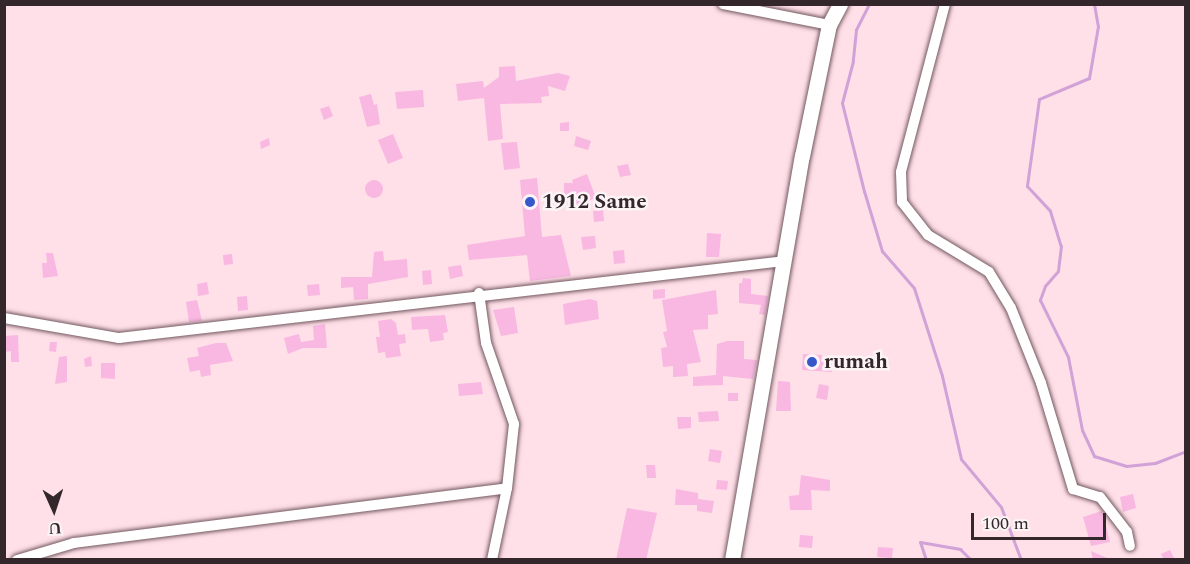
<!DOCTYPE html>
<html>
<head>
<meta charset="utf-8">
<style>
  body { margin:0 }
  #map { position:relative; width:1190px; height:564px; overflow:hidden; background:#ffdfe8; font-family:Spectral,serif }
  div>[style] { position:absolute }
  .stream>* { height:3px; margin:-1.5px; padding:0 1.5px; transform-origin:1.5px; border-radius:1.5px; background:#d1a2d7 }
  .building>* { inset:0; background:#f8b8e1 }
  .round { border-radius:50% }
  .roads { filter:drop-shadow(0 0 2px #72585f) drop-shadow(0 0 2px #72585f) }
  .minor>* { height:10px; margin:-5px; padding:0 5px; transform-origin:5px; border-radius:5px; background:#fff }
  .primary>* { height:15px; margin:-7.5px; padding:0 7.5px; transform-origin:7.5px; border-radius:7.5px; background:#fff }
  .dots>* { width:16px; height:16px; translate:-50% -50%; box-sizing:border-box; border:3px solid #fbf4f6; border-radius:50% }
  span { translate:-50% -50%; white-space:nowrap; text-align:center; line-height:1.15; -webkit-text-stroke:5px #fbf4f6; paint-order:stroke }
  .poi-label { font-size:21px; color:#33272b; font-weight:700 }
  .left { translate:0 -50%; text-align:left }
  .frame { position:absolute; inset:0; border:6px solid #33272b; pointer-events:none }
  .north { position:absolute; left:24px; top:480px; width:60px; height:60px; -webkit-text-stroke:4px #fbf4f6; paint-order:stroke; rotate:177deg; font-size:16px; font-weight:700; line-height:24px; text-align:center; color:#33272b }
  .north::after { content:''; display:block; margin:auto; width:21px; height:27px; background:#33272b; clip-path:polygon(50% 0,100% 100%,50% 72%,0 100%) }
  .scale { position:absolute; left:971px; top:513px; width:135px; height:27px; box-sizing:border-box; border:3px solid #33272b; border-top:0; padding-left:8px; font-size:18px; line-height:21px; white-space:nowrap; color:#33272b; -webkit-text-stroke:4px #fbf4f6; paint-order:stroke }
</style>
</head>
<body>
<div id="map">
  <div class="stream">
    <i style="left:869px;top:4px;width:29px;rotate:117deg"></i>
    <i style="left:856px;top:30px;width:31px;rotate:96deg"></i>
    <i style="left:853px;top:61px;width:43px;rotate:104.7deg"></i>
    <i style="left:842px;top:103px;width:91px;rotate:76deg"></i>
    <i style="left:864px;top:191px;width:63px;rotate:73.3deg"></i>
    <i style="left:882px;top:251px;width:49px;rotate:49.1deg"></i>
    <i style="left:914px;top:288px;width:92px;rotate:72.3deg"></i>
    <i style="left:942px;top:376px;width:85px;rotate:77.1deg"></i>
    <i style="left:961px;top:459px;width:62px;rotate:50.2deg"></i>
    <i style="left:1001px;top:507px;width:57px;rotate:69.3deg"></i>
    <i style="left:1094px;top:4px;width:22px;rotate:80deg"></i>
    <i style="left:1098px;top:26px;width:53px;rotate:99.8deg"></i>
    <i style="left:1089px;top:78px;width:54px;rotate:157.2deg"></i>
    <i style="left:1039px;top:99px;width:88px;rotate:97.9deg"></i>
    <i style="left:1027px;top:186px;width:34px;rotate:47deg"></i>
    <i style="left:1050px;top:211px;width:37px;rotate:73deg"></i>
    <i style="left:1061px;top:246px;width:25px;rotate:97deg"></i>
    <i style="left:1058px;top:271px;width:20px;rotate:131deg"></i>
    <i style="left:1045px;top:286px;width:15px;rotate:110deg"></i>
    <i style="left:1040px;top:300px;width:64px;rotate:63.8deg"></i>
    <i style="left:1068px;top:357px;width:74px;rotate:79.1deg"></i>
    <i style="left:1082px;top:430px;width:29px;rotate:65deg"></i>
    <i style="left:1094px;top:456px;width:34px;rotate:17deg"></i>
    <i style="left:1126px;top:466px;width:29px;rotate:-6deg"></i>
    <i style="left:1155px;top:463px;width:33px;rotate:-21deg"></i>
    <i style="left:926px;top:560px;width:19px;rotate:-108deg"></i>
    <i style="left:920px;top:542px;width:41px;rotate:9.9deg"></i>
    <i style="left:960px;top:549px;width:16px;rotate:45deg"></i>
  </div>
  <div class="building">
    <i style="clip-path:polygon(515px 66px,516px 81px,558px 73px,570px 76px,565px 91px,548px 86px,549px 96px,541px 97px,542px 103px,500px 104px,503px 139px,488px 141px,484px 98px,458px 101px,456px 84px,483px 81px,484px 88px,499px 77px,499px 67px)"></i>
    <i style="clip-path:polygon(423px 90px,424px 107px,397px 109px,395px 92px)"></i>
    <i style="clip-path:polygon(371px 94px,374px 105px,377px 104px,380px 124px,367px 127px,359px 97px)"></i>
    <i style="clip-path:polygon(329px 106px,333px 116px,324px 120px,320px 109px)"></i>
    <i style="clip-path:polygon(569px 122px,569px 131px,560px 131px,560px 123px)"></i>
    <i style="clip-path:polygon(393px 134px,403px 158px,388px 164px,378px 140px)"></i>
    <i style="clip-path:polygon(576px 136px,591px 141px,588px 150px,574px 146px)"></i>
    <i style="clip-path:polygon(269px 138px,270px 145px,261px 149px,260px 142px)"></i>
    <i style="clip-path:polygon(517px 142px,520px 168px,504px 170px,501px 143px)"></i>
    <i style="clip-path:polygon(628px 164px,631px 175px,620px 177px,617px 166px)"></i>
    <i style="clip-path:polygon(587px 174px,596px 198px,577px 205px,573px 194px,564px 199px,564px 183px,573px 183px,572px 180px)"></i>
    <i style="clip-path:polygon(537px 178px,542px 237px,561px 235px,571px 276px,530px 281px,527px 255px,469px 260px,467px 245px,525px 236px,520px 180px)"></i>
    <i class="round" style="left:365px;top:180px;width:18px;height:18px"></i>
    <i style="clip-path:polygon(603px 210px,604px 221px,594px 222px,593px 211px)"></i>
    <i style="clip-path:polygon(707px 233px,721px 234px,719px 257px,706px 257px)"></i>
    <i style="clip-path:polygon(595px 236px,596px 248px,583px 250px,581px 237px)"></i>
    <i style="clip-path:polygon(624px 250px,625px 263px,614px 264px,613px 251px)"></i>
    <i style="clip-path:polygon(383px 251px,384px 261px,407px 259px,408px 277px,368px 284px,368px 299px,354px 300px,353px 287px,341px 288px,341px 277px,372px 277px,374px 252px)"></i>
    <i style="clip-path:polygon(46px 253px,53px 253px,58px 276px,43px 278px,42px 263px,47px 263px)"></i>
    <i style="clip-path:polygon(232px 254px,233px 264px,224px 265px,223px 255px)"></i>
    <i style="clip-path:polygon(461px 265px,463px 276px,450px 279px,448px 267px)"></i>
    <i style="clip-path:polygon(431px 270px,432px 284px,423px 285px,422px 271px)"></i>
    <i style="clip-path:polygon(743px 278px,751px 279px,751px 294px,768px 296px,765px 315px,759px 314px,761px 305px,739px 303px,739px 283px,742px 283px)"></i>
    <i style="clip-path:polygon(207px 282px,209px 294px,198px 296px,197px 284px)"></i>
    <i style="clip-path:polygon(319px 284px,320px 295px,308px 296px,307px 285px)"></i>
    <i style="clip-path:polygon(665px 289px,665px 298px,653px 299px,653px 290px)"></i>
    <i style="clip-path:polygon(716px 290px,718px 314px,708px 315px,708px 329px,693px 330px,701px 362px,687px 364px,688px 376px,673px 377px,673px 366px,663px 367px,661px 348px,667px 347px,663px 332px,667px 331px,662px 300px)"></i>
    <i style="clip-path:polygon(247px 296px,248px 310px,238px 311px,237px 297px)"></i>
    <i style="clip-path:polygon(590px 299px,597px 301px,599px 319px,565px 325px,563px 304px)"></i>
    <i style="clip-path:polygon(197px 300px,202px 321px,189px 322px,186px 302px)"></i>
    <i style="clip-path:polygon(514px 307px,518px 333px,501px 336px,493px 310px)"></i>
    <i style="clip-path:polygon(445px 315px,448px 332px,443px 333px,444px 340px,430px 342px,428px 329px,412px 330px,411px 317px)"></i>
    <i style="clip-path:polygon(391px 319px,396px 323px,398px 335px,405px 334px,406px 343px,399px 344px,401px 356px,386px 358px,385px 352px,378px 353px,376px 337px,380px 337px,378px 321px)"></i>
    <i style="clip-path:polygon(325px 324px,327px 348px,303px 348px,288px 354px,284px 338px,299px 334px,301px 342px,314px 340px,313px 326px)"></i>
    <i style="clip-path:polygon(18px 335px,19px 362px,11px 362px,11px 351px,4px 352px,4px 336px)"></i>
    <i style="clip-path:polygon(727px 341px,744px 341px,744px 359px,757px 360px,753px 379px,723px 376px,723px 385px,693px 386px,693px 377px,716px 375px,717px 344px)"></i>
    <i style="clip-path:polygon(50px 342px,57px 342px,56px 352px,49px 351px)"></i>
    <i style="clip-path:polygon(216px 343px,226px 343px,233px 361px,210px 365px,211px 375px,201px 377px,200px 370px,190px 372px,187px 358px,199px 356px,197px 348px)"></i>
    <i style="clip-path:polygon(803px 354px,822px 355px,821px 362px,833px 363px,832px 372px,802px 370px)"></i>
    <i style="clip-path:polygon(67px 356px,67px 382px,55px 384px,59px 357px)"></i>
    <i style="clip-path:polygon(91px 356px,92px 366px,85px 367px,84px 359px)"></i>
    <i style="clip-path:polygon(101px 363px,115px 363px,115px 379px,101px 378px)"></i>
    <i style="clip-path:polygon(778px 381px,790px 382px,791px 411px,776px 411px)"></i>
    <i style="clip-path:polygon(481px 382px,483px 394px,459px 396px,458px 384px)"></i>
    <i style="clip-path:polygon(819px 384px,829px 386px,827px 400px,816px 398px)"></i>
    <i style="clip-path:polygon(728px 393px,738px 393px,738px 401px,728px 401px)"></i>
    <i style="clip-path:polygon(718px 411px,719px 421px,699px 422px,698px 412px)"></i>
    <i style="clip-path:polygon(677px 417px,691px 417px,691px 428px,678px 429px)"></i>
    <i style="clip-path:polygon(710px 449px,722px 451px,720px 463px,708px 461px)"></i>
    <i style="clip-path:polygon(646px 465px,655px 465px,656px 478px,647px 478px)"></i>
    <i style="clip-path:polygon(801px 475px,830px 480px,830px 491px,811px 490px,812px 510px,790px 510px,789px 496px,799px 495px)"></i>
    <i style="clip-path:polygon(717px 480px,728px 481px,727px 490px,716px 489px)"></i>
    <i style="clip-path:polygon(676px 489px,698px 493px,698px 502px,698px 499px,714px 501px,712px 513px,697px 511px,697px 505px,675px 505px)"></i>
    <i style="clip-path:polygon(1133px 494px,1136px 508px,1123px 512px,1120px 497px)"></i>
    <i style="clip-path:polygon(627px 508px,657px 513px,646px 560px,616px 560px)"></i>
    <i style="clip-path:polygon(1102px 511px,1110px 542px,1091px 546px,1083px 517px)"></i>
    <i style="clip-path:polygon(800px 535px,813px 536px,812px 548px,799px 547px)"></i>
    <i style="clip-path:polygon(878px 547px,893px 548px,892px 558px,877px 557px)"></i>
    <i style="clip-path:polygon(1170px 550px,1175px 560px,1164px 560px,1161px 554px)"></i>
    <i style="clip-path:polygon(1091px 551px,1112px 560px,1093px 560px)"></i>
  </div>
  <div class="roads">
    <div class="minor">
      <i style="left:723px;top:4px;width:108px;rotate:11.2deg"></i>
      <i style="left:945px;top:4px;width:174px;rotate:104.7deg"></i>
      <i style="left:901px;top:172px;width:30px;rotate:88deg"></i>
      <i style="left:902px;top:202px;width:42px;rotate:51.8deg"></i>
      <i style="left:928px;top:235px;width:71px;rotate:31.2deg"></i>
      <i style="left:989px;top:272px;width:42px;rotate:58.6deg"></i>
      <i style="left:1011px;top:308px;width:81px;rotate:68.2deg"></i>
      <i style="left:1041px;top:383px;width:111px;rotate:73.2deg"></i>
      <i style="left:1073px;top:489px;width:28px;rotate:17deg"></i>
      <i style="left:1100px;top:497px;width:44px;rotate:52.4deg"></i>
      <i style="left:1127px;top:532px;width:14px;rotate:78deg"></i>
      <i style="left:479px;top:293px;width:50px;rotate:82deg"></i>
      <i style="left:486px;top:343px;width:86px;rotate:70.9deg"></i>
      <i style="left:514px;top:424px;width:64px;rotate:96.2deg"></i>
      <i style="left:507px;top:488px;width:74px;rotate:101.8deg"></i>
      <i style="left:4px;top:318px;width:117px;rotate:9.9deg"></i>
      <i style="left:119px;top:338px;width:669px;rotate:-6.6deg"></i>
      <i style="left:17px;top:560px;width:59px;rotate:-16.6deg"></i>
      <i style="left:74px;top:543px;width:436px;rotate:-7.2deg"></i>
    </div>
    <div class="primary">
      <i style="left:732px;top:560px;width:410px;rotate:-80.2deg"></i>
      <i style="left:802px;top:156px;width:134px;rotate:-78.4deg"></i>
      <i style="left:829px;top:25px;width:24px;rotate:-62deg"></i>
    </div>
  </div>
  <div class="dots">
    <i style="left:530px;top:202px;background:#3758c9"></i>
    <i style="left:812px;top:362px;background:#3758c9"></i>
  </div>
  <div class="poi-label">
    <span class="left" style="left:542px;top:202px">1912 Same</span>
    <span class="left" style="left:824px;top:362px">rumah</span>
  </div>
  <div class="frame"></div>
  <div class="north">U</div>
  <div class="scale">100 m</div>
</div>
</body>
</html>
